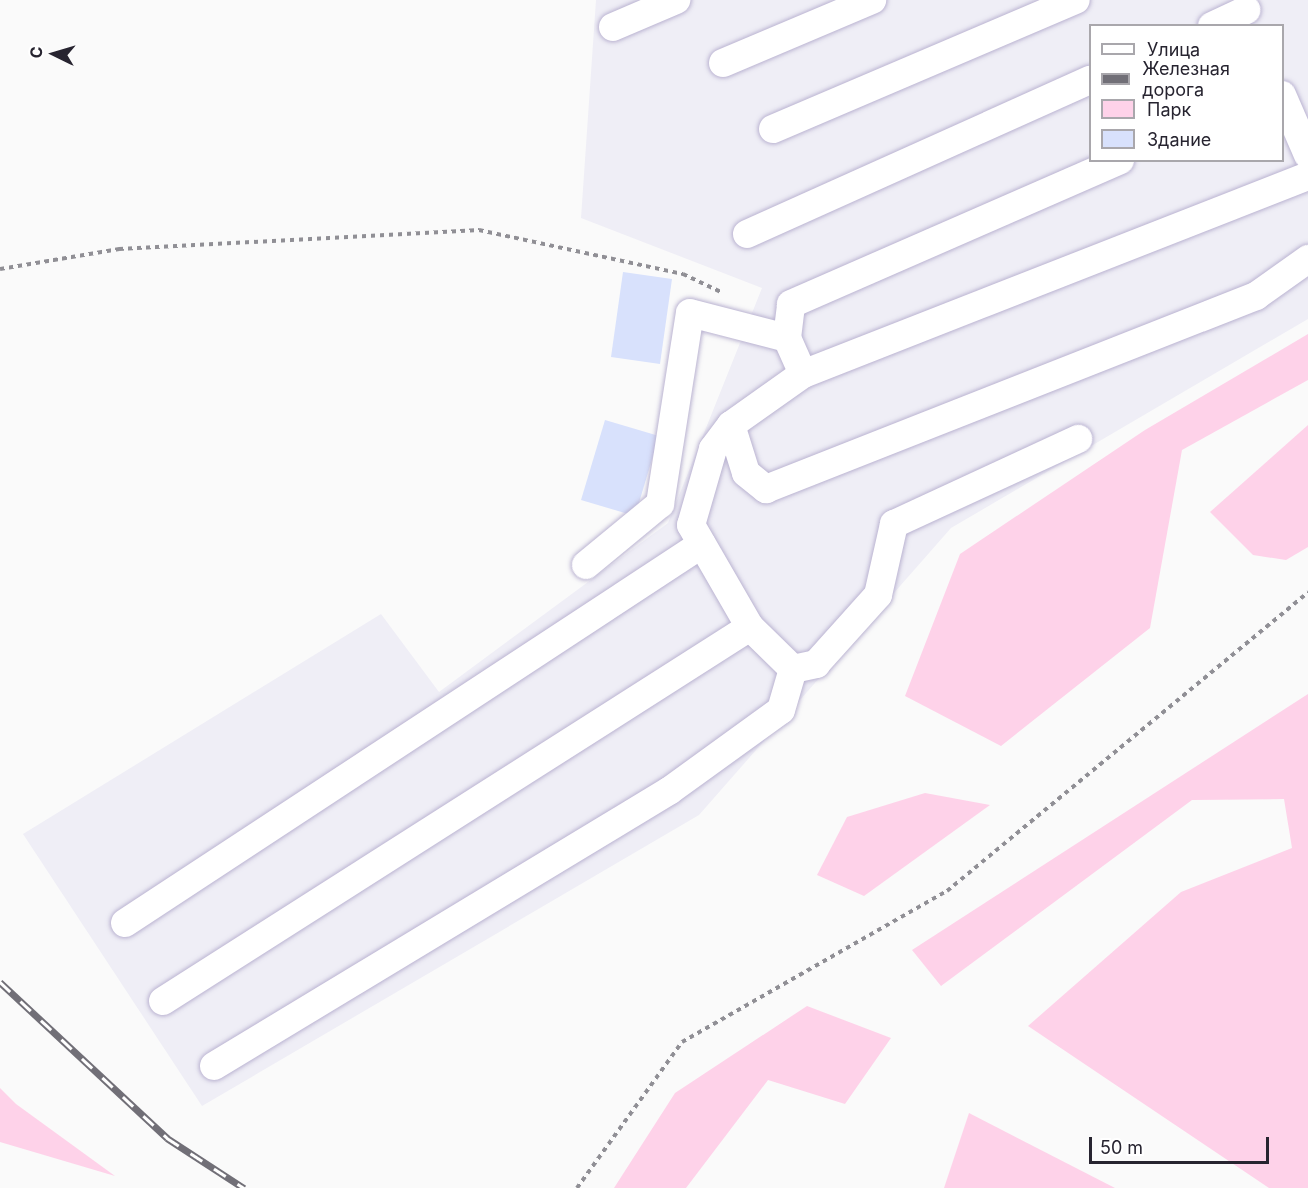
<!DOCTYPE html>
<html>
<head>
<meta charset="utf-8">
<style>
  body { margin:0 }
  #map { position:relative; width:1308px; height:1188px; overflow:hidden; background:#fafafa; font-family:Inter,sans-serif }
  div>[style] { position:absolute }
  .built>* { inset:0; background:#efeef6 }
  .green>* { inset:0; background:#fed2e9 }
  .building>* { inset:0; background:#d8e1fc }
  .path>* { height:4px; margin-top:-2px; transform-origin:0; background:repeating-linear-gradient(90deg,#908f95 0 4.5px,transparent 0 9px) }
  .roads { filter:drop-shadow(0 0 2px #bab3d1) drop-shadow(0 0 2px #bab3d1) }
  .minor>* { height:28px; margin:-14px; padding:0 14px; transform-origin:14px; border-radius:14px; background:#fff }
  .rail>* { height:7px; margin-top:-3.5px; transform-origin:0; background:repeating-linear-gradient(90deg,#fff 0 14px,#716f77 0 28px); box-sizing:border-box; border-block:2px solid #716f77 }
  span { translate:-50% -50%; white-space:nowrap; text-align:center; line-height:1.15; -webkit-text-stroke:5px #fff; paint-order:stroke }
  .legend { position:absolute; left:1089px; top:24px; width:195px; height:138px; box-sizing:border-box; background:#fff; border:2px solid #a9a7ac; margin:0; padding:8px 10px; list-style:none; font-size:18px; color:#272430 }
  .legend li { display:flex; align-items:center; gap:12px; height:30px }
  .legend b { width:30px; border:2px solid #a9a7ac }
  .north { position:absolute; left:24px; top:24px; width:60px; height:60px; -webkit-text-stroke:4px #fff; paint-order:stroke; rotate:275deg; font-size:16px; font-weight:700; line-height:24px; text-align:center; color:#272430 }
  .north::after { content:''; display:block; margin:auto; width:21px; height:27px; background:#272430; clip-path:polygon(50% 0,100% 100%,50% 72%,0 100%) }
  .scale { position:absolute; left:1089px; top:1137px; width:180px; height:27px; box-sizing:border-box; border:3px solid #272430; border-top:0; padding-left:8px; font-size:18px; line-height:21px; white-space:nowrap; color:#272430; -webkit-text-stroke:4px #fff; paint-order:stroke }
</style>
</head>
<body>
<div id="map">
  <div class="built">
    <i style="clip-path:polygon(evenodd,596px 0,1308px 0,1308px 319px,951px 528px,699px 815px,202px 1106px,23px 834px,381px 614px,439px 692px,668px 523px,762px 288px,581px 218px,596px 0,1090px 26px,1282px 26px,1282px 160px,1090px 160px,1090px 26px)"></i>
  </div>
  <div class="green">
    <i style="clip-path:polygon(1308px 334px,1308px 380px,1182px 450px,1150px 628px,1001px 746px,905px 696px,960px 554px,1145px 430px)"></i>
    <i style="clip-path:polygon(1308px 425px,1308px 547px,1286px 560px,1253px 555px,1210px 512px)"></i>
    <i style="clip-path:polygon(1308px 694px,1308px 1188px,1269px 1188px,1028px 1026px,1181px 892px,1292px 848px,1284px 799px,1192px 800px,941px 986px,912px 950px)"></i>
    <i style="clip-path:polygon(925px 793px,990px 805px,864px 896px,817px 875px,847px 817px)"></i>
    <i style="clip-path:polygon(807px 1006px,891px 1038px,845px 1104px,768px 1080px,686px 1188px,614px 1188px,675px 1093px)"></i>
    <i style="clip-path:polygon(0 1088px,16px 1104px,115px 1176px,0 1142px)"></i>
    <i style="clip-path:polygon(969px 1113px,1115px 1188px,944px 1188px)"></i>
  </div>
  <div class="building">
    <i style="clip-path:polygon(623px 272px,672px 279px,660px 364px,611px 357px)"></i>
    <i style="clip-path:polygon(605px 420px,659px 436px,635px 516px,581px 500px)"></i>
  </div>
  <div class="path">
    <i style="left:0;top:269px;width:121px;rotate:-9.5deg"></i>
    <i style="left:119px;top:249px;width:361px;rotate:-3deg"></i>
    <i style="left:479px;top:230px;width:209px;rotate:12.2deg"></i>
    <i style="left:683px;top:274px;width:44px;rotate:25.4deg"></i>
    <i style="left:577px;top:1188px;width:180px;rotate:-54.3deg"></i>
    <i style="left:682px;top:1042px;width:305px;rotate:-29.7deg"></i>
    <i style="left:947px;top:891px;width:469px;rotate:-39.6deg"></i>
  </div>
  <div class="roads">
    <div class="minor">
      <i style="left:1212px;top:26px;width:38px;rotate:-25deg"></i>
      <i style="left:613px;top:27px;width:69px;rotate:-23.2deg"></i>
      <i style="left:723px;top:63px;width:162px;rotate:-22.9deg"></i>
      <i style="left:1282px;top:95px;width:65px;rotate:66.6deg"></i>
      <i style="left:773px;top:129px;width:329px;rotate:-23.1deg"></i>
      <i style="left:1308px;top:176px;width:542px;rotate:158.59deg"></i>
      <i style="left:803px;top:374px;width:88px;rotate:144.7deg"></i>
      <i style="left:731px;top:425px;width:50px;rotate:72.6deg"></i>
      <i style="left:746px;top:473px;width:26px;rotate:39deg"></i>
      <i style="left:766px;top:489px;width:527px;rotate:-21.5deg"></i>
      <i style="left:1256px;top:296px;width:64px;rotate:-35.4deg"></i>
      <i style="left:747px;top:234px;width:376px;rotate:-24.2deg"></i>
      <i style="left:787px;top:338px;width:34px;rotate:-83deg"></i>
      <i style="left:791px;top:304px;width:359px;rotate:-23.6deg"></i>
      <i style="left:731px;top:425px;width:30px;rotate:127deg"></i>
      <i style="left:713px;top:449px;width:79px;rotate:106.1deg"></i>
      <i style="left:691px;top:525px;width:118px;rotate:60deg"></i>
      <i style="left:750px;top:627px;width:60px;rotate:44.3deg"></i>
      <i style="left:793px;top:669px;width:24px;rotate:-12deg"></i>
      <i style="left:816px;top:664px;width:93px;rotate:-48.1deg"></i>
      <i style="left:878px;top:595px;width:73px;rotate:-77.3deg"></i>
      <i style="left:894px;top:524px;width:203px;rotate:-24.8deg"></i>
      <i style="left:586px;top:565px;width:96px;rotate:-39.5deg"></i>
      <i style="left:660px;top:504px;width:193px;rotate:-81.1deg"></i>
      <i style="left:690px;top:313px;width:100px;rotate:14.5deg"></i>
      <i style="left:787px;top:338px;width:39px;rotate:66deg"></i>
      <i style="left:125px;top:923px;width:690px;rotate:-33.3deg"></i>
      <i style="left:163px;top:1001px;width:696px;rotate:-32.5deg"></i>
      <i style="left:214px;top:1066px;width:532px;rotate:-31.15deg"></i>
      <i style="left:669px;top:791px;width:138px;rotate:-35.9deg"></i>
      <i style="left:781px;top:710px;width:43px;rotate:-73.7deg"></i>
    </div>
  </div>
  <div class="rail">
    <i style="left:0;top:982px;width:229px;rotate:43deg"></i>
    <i style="left:167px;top:1138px;width:92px;rotate:33deg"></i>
  </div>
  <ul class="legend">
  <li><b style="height:8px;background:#fff"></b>Улица</li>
  <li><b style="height:8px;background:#716f77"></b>Железная дорога</li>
  <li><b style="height:16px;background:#fed2e9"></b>Парк</li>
  <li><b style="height:16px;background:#d8e1fc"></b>Здание</li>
  </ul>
  <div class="north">С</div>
  <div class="scale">50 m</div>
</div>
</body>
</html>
